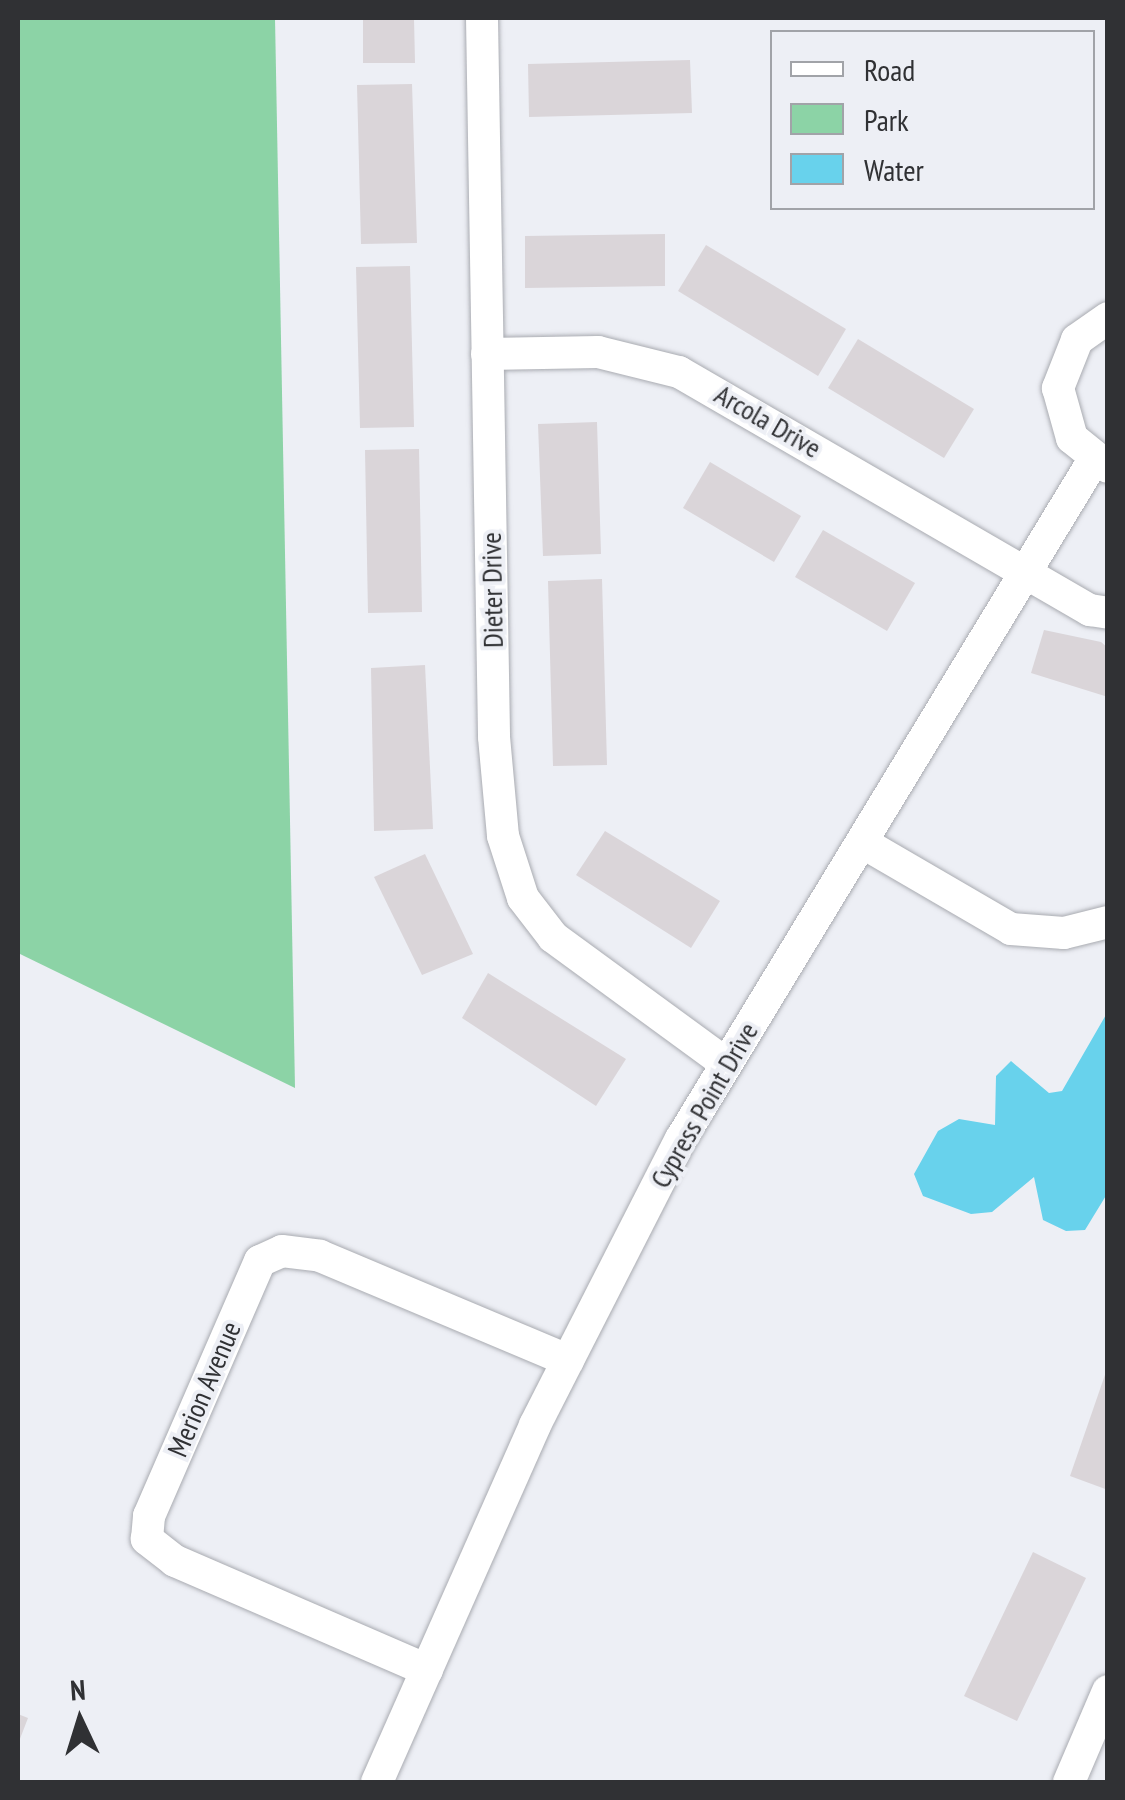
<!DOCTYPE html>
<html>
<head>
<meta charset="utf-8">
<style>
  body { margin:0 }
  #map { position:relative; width:1125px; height:1800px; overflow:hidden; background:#edeff5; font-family:"PT Sans Narrow",sans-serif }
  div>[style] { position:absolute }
  .green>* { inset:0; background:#8cd3a6 }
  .water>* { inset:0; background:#68d2ec }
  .building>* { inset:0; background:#dad5d9 }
  .roads { filter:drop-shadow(0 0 2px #a9abb1) drop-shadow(0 0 2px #a9abb1) }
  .street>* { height:32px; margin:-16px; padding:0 16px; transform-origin:16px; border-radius:16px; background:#fff }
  span { translate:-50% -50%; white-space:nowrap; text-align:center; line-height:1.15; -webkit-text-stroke:8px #edeff5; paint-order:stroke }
  .street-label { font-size:28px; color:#303134 }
  .frame { position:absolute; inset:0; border:20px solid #303134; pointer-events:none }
  .legend { position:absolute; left:770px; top:30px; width:325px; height:180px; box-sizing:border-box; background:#edeff5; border:2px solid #a1a3a8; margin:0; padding:12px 18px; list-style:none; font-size:30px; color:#303134 }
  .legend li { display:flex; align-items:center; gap:20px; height:50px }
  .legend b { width:50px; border:2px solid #a1a3a8 }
  .north { position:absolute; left:30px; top:1670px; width:100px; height:100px; -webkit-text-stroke:8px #edeff5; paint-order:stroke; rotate:356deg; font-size:28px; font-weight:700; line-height:40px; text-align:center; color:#303134 }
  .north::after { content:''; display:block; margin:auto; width:35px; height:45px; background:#303134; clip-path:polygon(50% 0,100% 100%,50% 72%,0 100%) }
</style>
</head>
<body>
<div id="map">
  <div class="green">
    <i style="clip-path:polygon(18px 18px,275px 18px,295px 1088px,18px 953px)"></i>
  </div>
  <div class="water">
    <i style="clip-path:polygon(1107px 1013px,1107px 1194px,1085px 1230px,1066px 1231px,1043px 1220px,1034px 1177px,992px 1212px,971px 1214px,923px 1196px,914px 1174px,938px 1131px,959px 1119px,995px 1125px,996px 1076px,1011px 1061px,1049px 1093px,1062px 1091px)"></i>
  </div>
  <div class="building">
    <i style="clip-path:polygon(363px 18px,414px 18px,415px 63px,363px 63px)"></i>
    <i style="clip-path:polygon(690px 60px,692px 113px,529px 117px,528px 64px)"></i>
    <i style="clip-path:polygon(412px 84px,417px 243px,361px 244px,357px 85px)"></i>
    <i style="clip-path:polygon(665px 234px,665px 286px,525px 288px,525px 236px)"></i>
    <i style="clip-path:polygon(706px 245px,846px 329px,818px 376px,678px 291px)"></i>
    <i style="clip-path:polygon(410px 266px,414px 427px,360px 428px,356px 267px)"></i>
    <i style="clip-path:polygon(858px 339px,974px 409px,944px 458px,828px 388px)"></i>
    <i style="clip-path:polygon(597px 422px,601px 554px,543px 556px,538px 424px)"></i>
    <i style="clip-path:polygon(419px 449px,422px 612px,368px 613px,365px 450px)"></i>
    <i style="clip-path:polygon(710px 462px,801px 516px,774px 562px,683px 508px)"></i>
    <i style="clip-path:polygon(823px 530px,915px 583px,887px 631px,795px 577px)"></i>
    <i style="clip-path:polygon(602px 579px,607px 765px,553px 766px,548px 581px)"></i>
    <i style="clip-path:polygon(1044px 630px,1101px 642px,1108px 648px,1108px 697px,1031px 673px)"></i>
    <i style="clip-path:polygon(425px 665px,433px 829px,374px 831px,371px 668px)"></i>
    <i style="clip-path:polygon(605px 831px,720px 901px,691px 948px,576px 875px)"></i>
    <i style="clip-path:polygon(425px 854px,473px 954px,422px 975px,374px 877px)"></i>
    <i style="clip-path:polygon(488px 973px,626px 1059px,596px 1106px,462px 1018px)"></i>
    <i style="clip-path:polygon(1107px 1369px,1108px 1369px,1108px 1490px,1070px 1476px)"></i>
    <i style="clip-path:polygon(1033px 1552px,1086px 1578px,1017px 1721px,964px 1696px)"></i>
    <i style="clip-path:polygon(18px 1714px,28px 1718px,18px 1744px)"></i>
  </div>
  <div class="roads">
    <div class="street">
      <i style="left:482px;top:18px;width:719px;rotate:89.04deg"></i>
      <i style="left:494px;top:737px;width:99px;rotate:84.8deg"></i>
      <i style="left:503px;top:836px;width:65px;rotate:72.1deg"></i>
      <i style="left:523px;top:898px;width:49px;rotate:52.4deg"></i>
      <i style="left:553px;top:937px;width:212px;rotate:36.2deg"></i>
      <i style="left:1108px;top:318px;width:38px;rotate:145deg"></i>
      <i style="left:1077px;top:340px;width:52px;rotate:111.6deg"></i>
      <i style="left:1058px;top:388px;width:52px;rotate:74.4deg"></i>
      <i style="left:1072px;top:438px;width:46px;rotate:38.9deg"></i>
      <i style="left:487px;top:354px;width:111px;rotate:-1deg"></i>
      <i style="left:598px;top:352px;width:83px;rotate:13.9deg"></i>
      <i style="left:679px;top:372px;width:475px;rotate:30.1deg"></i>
      <i style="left:1090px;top:610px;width:18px;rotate:9deg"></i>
      <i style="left:865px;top:844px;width:169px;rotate:30.2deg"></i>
      <i style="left:1011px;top:929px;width:53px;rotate:4.3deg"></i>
      <i style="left:1064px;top:933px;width:45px;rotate:-14deg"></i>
      <i style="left:427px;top:1670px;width:275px;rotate:-156.6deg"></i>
      <i style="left:175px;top:1561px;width:36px;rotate:-142deg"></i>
      <i style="left:147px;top:1539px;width:23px;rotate:-85deg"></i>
      <i style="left:149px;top:1516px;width:278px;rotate:-66.5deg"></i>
      <i style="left:260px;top:1261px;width:24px;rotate:-24deg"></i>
      <i style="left:282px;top:1251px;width:38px;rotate:7deg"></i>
      <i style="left:320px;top:1256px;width:269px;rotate:22.8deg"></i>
      <i style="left:377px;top:1782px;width:390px;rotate:-66.1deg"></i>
      <i style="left:535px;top:1425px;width:321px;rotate:-63deg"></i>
      <i style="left:681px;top:1139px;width:793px;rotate:-58.71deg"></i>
      <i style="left:1069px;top:1782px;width:99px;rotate:-66.8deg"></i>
    </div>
  </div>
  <div class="street-label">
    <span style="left:768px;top:421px;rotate:30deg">Arcola Drive</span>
    <span style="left:492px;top:590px;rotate:-91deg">Dieter Drive</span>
    <span style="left:704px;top:1105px;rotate:-60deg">Cypress Point Drive</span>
    <span style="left:204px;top:1389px;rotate:-67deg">Merion Avenue</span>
  </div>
  <div class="frame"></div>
  <ul class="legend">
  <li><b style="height:12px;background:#fff"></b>Road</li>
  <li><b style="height:28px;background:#8cd3a6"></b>Park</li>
  <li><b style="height:28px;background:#68d2ec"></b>Water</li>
  </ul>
  <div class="north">N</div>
</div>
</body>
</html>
